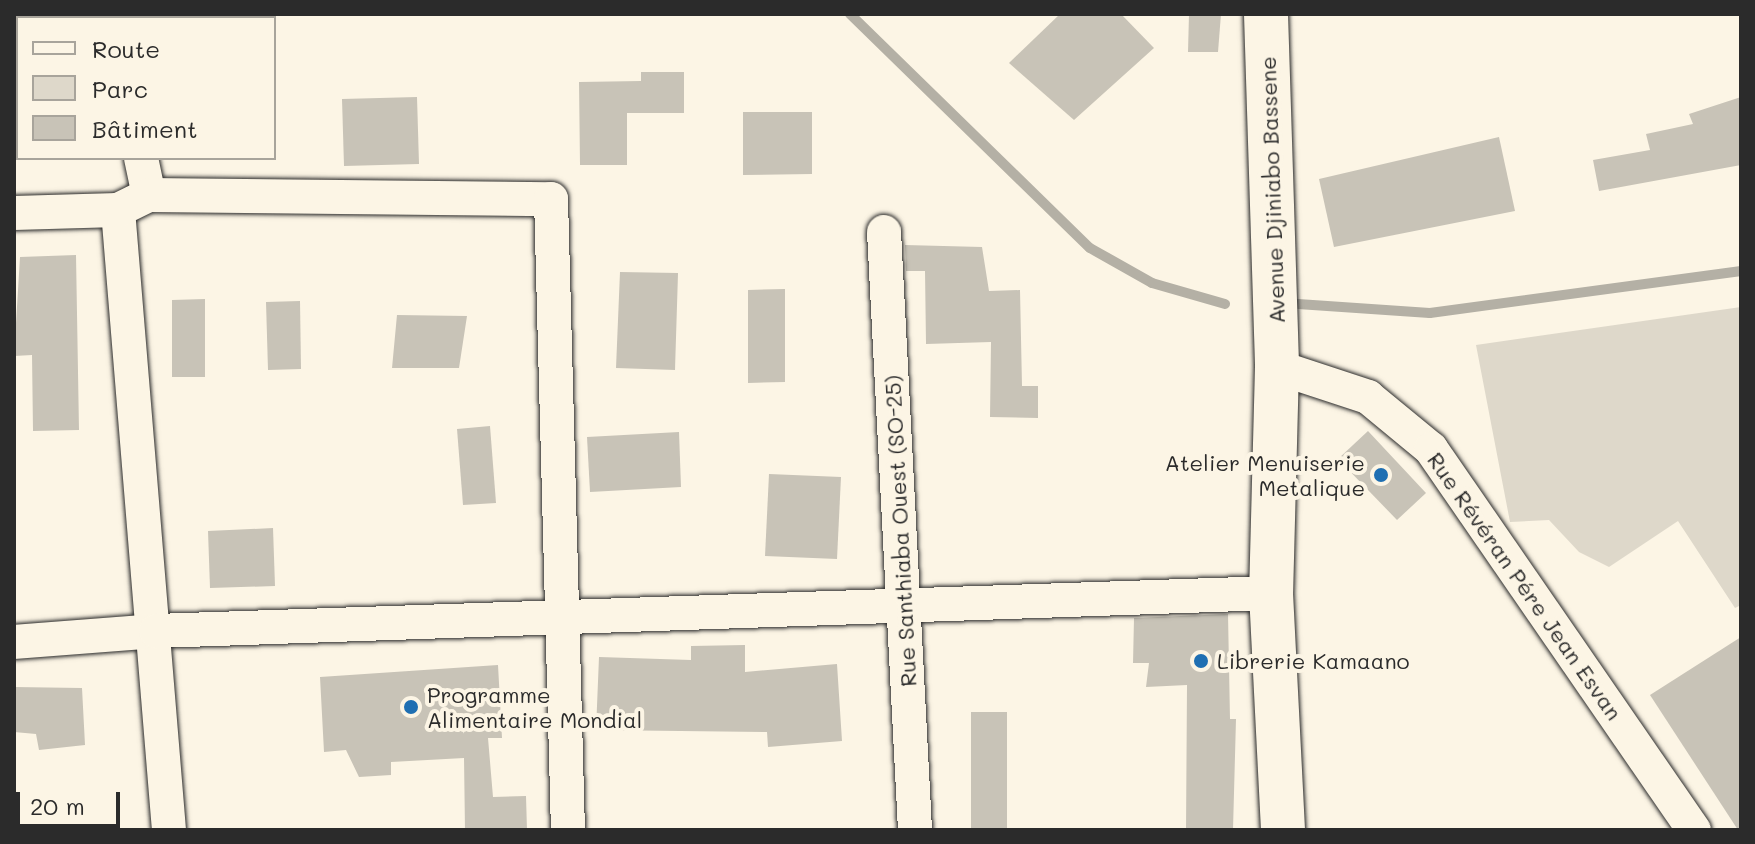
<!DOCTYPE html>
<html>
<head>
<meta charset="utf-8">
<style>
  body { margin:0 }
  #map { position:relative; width:1755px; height:844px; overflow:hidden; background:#fcf5e5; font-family:Mali,sans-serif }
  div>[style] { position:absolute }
  .green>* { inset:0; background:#ded8ca }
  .stream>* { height:10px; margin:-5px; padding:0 5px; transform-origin:5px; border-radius:5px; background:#b4b0a5 }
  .building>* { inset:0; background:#c8c3b7 }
  .roads { filter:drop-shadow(0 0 2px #2b2b2b) drop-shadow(0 0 2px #2b2b2b) }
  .minor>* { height:34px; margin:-17px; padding:0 17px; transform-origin:17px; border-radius:17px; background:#fcf5e5 }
  .secondary>* { height:44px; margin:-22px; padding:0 22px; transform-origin:22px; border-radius:22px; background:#fcf5e5 }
  .dots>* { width:22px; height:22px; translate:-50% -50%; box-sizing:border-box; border:4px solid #fcf5e5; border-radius:50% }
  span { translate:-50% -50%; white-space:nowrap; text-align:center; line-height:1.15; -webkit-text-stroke:8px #fcf5e5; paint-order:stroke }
  .street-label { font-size:22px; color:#2b2b2b }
  .poi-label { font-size:22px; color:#2b2b2b }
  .right { translate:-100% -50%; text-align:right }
  .left { translate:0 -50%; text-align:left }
  .frame { position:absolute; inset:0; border:16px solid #2b2b2b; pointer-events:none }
  .legend { position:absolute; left:16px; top:16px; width:260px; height:144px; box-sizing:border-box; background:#fcf5e5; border:2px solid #a8a49b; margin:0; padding:10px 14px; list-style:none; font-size:24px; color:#2b2b2b }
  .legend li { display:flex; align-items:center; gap:16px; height:40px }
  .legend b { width:40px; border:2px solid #a8a49b }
  .scale { position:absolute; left:16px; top:792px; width:104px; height:36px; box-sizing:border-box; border:4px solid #2b2b2b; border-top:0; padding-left:10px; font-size:24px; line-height:28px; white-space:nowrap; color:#2b2b2b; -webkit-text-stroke:6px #fcf5e5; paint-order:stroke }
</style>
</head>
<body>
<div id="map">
  <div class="green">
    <i style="clip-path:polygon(1741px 307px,1741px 605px,1735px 608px,1678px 521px,1609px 567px,1579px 552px,1549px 520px,1510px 522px,1476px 345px)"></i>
  </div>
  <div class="stream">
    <i style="left:850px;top:14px;width:335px;rotate:44.3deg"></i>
    <i style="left:1090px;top:248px;width:71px;rotate:29.4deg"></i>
    <i style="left:1152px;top:283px;width:76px;rotate:16deg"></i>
    <i style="left:1298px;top:304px;width:132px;rotate:3.9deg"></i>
    <i style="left:1430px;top:313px;width:314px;rotate:-7.7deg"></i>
  </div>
  <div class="building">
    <i style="clip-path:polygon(1060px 14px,1121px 14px,1154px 48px,1074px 120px,1009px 63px)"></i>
    <i style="clip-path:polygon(1189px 14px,1221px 14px,1218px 52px,1188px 52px)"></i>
    <i style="clip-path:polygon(641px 72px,684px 72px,684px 113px,627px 113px,627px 165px,580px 165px,579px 82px,641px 81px)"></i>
    <i style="clip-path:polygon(417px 97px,419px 164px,344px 166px,342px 99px)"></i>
    <i style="clip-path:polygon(1741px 97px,1741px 165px,1599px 191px,1593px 160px,1650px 150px,1646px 134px,1693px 124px,1689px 114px)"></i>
    <i style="clip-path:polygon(743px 112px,812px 112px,812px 174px,743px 175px)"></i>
    <i style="clip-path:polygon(1499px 137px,1515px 211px,1334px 247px,1319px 179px)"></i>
    <i style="clip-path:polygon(905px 245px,982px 247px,989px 291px,1020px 290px,1022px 386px,1038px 386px,1038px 418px,990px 417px,991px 342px,926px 344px,925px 271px,906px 271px)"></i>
    <i style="clip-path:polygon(76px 255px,79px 430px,33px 431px,32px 355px,14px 356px,20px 257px)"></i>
    <i style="clip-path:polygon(620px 272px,678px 273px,675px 370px,616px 368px)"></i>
    <i style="clip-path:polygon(785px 289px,785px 382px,748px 383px,748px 290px)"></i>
    <i style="clip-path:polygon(205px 299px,205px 377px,172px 377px,172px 300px)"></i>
    <i style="clip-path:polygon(300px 301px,301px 369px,268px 370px,266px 302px)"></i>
    <i style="clip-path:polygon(397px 315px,467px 316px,459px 368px,392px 368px)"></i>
    <i style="clip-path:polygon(490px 426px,496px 503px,463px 505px,457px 429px)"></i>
    <i style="clip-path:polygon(1368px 431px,1426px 493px,1397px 520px,1338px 459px)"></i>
    <i style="clip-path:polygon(679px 432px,681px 487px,590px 492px,587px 437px)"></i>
    <i style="clip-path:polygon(769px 474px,841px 477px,837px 559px,765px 556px)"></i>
    <i style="clip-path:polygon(273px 528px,275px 586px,210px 588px,208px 531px)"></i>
    <i style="clip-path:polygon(1228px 614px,1230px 719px,1236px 719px,1233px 830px,1186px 830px,1187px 685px,1146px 687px,1149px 663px,1133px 663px,1134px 618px)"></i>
    <i style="clip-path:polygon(1741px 637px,1741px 830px,1738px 830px,1650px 695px)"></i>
    <i style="clip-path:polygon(745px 645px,745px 672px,837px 664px,842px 741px,768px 747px,767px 732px,596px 730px,599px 657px,691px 660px,691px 646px)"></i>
    <i style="clip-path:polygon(498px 665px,502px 738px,488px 738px,493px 797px,526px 796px,527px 830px,465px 830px,464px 758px,391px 762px,391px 775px,359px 777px,346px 750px,324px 752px,320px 677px)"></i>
    <i style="clip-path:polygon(14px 687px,82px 688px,85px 745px,39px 750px,36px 734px,14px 732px)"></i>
    <i style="clip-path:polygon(971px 712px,1007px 712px,1007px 830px,971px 830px)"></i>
  </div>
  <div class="roads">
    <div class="minor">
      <i style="left:108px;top:14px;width:4px;rotate:63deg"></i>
      <i style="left:141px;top:158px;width:38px;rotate:78deg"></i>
      <i style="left:118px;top:210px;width:622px;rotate:85.3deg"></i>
      <i style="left:14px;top:213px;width:104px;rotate:-1.7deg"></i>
      <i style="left:118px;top:210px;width:34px;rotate:-26deg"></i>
      <i style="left:149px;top:195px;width:402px;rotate:0.6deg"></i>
      <i style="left:551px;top:199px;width:631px;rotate:88.46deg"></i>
      <i style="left:884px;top:232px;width:599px;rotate:87.03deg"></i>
      <i style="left:1277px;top:367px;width:96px;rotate:18.2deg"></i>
      <i style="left:1368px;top:397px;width:82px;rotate:39.5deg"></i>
      <i style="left:1431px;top:449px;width:463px;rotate:55.4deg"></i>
      <i style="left:14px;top:642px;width:142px;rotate:-4.4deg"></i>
      <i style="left:156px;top:631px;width:1116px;rotate:-1.95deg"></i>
    </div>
    <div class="secondary">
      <i style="left:1266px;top:14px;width:353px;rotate:88.2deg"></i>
      <i style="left:1277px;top:367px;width:226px;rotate:91.5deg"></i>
      <i style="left:1271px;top:593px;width:237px;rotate:87.1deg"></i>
    </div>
  </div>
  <div class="dots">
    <i style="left:1381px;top:475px;background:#1f6fb2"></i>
    <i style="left:1201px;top:661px;background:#1f6fb2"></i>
    <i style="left:411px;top:707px;background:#1f6fb2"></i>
  </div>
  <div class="street-label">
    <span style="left:1272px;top:190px;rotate:-92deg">Avenue Djiniabo Bassene</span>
    <span style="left:900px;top:531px;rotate:-93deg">Rue Santhiaba Ouest (SO-25)</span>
    <span style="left:1525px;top:586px;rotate:55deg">Rue Révéran Pére Jean Esvan</span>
  </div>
  <div class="poi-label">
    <span class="right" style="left:1365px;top:475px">Atelier Menuiserie<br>Metalique</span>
    <span class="left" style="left:1217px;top:661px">Librerie Kamaano</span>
    <span class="left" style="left:427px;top:707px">Programme<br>Alimentaire Mondial</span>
  </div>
  <div class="frame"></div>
  <ul class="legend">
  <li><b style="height:10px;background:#fcf5e5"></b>Route</li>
  <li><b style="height:22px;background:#ded8ca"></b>Parc</li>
  <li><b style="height:22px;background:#c8c3b7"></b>Bâtiment</li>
  </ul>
  <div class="scale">20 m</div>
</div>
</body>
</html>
